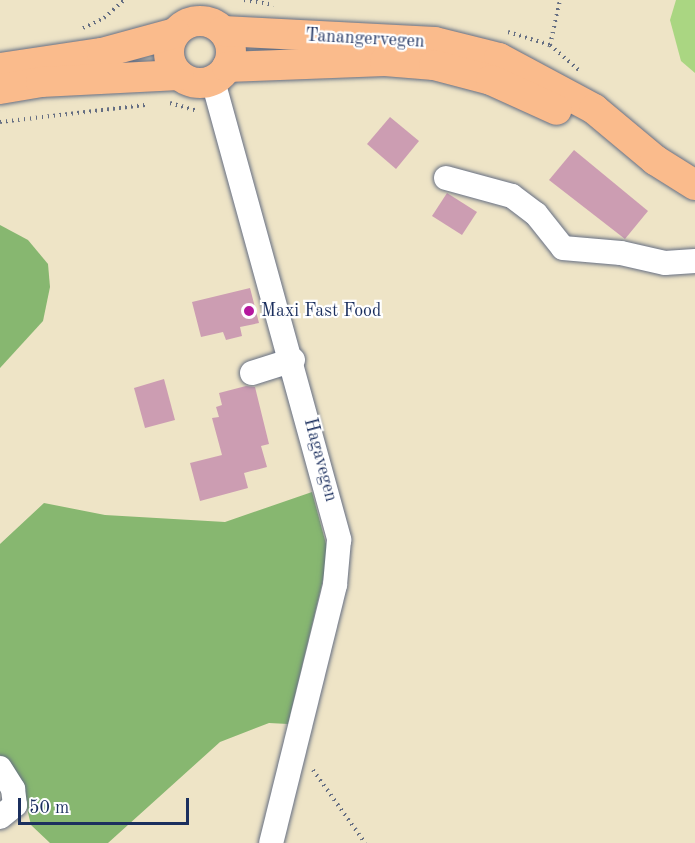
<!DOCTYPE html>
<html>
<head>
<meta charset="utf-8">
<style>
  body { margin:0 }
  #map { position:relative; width:695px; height:843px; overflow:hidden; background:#eee4c6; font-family:"Old Standard TT",serif }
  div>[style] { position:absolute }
  .green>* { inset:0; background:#aad682 }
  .forest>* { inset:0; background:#87b770 }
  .building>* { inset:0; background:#cc9db2 }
  .path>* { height:4px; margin-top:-2px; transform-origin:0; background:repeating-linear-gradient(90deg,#656e82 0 1.5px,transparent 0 6px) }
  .roads { filter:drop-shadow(0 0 2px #656e82) drop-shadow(0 0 2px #656e82) }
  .minor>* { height:24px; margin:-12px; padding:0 12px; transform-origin:12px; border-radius:12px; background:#fff }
  .major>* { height:30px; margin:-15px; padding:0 15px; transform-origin:15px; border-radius:15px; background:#fabb8c }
  .major>.ring { margin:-15px; padding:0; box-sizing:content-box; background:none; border:30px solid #fabb8c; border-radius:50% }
  .dots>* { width:16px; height:16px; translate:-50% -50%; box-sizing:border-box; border:3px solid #fff; border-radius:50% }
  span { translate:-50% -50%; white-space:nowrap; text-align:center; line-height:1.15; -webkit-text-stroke:4.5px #fff; paint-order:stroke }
  .street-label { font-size:18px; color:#1b2f5e }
  .poi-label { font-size:18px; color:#1b2f5e }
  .left { translate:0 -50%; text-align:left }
  .scale { position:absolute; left:18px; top:798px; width:171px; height:27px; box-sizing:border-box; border:3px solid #1b2f5e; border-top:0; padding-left:8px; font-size:18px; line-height:21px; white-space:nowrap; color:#1b2f5e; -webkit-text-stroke:4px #fff; paint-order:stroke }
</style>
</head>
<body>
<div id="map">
  <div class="green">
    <i style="clip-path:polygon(676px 0,695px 0,695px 73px,681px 61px,670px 20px)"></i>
  </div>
  <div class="forest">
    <i style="clip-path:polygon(0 225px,28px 240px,48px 264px,50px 287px,43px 321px,0 368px)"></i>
    <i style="clip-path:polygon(312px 492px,329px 555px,288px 724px,269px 723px,220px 742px,108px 843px,50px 843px,31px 825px,21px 784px,0 755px,0 544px,44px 503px,105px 515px,225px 522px)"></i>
  </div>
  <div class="building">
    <i style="clip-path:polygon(390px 117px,419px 141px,396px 169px,367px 144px)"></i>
    <i style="clip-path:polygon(574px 150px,648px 211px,625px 239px,549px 180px)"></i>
    <i style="clip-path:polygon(447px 193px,477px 212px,462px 235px,432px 216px)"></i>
    <i style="clip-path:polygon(250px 288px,259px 323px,240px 327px,242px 336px,226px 340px,223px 332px,201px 337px,192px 302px)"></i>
    <i style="clip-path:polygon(164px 379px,175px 420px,145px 428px,134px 388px)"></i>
    <i style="clip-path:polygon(246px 386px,255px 387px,269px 444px,261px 446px,267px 467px,244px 473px,248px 488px,200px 501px,190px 463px,222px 455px,212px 418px,219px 417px,216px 407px,222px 405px,219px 393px)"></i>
  </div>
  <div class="path">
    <i style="left:244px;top:0;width:30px;rotate:9deg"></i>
    <i style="left:83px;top:28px;width:23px;rotate:-25deg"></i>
    <i style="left:104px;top:18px;width:27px;rotate:-42deg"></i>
    <i style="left:508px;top:32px;width:44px;rotate:17.2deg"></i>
    <i style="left:550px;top:45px;width:38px;rotate:41deg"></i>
    <i style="left:550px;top:45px;width:46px;rotate:-77.5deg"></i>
    <i style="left:170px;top:103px;width:29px;rotate:16deg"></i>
    <i style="left:0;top:122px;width:146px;rotate:-6.7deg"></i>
    <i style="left:313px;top:770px;width:90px;rotate:54.5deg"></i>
  </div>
  <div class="roads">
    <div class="minor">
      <i style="left:213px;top:81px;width:476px;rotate:74.6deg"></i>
      <i style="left:339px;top:540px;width:45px;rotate:95.1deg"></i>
      <i style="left:335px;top:585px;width:266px;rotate:103.9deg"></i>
      <i style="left:446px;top:178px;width:68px;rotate:15.3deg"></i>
      <i style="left:512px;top:196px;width:30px;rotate:37deg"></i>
      <i style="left:536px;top:214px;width:43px;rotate:51.5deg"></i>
      <i style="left:563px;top:248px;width:58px;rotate:4.9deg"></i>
      <i style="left:621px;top:253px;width:45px;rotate:12.8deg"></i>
      <i style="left:665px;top:263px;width:30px;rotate:-4deg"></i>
      <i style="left:252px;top:373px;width:43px;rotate:-17.6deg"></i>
      <i style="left:0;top:768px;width:25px;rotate:58deg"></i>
      <i style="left:13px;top:789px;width:16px;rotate:83deg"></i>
      <i style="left:15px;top:805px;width:19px;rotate:141deg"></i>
    </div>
    <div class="major">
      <i class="ring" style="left:169px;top:21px;width:32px;height:32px"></i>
      <i style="left:223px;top:31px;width:212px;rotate:3deg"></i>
      <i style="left:435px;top:42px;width:66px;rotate:14deg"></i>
      <i style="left:499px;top:58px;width:108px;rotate:28.2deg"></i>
      <i style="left:594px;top:109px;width:80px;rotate:39.9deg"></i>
      <i style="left:655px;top:160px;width:47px;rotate:32deg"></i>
      <i style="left:227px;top:67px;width:158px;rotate:-2.2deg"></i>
      <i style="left:385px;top:61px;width:49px;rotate:4.7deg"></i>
      <i style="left:434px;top:65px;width:59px;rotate:14.7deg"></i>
      <i style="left:491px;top:80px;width:72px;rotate:24.4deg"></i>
      <i style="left:0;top:68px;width:103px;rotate:-8.4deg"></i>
      <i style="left:102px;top:53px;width:76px;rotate:-15.3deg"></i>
      <i style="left:0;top:89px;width:42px;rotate:-9.7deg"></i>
      <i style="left:41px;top:82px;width:138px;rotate:-2.9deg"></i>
    </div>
  </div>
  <div class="dots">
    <i style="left:249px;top:311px;background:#b5179e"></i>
  </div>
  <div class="street-label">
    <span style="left:365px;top:39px;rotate:3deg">Tanangervegen</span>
    <span style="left:320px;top:460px;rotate:75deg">Hagavegen</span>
  </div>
  <div class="poi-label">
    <span class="left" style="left:261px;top:311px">Maxi Fast Food</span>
  </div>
  <div class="scale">50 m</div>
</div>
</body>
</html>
